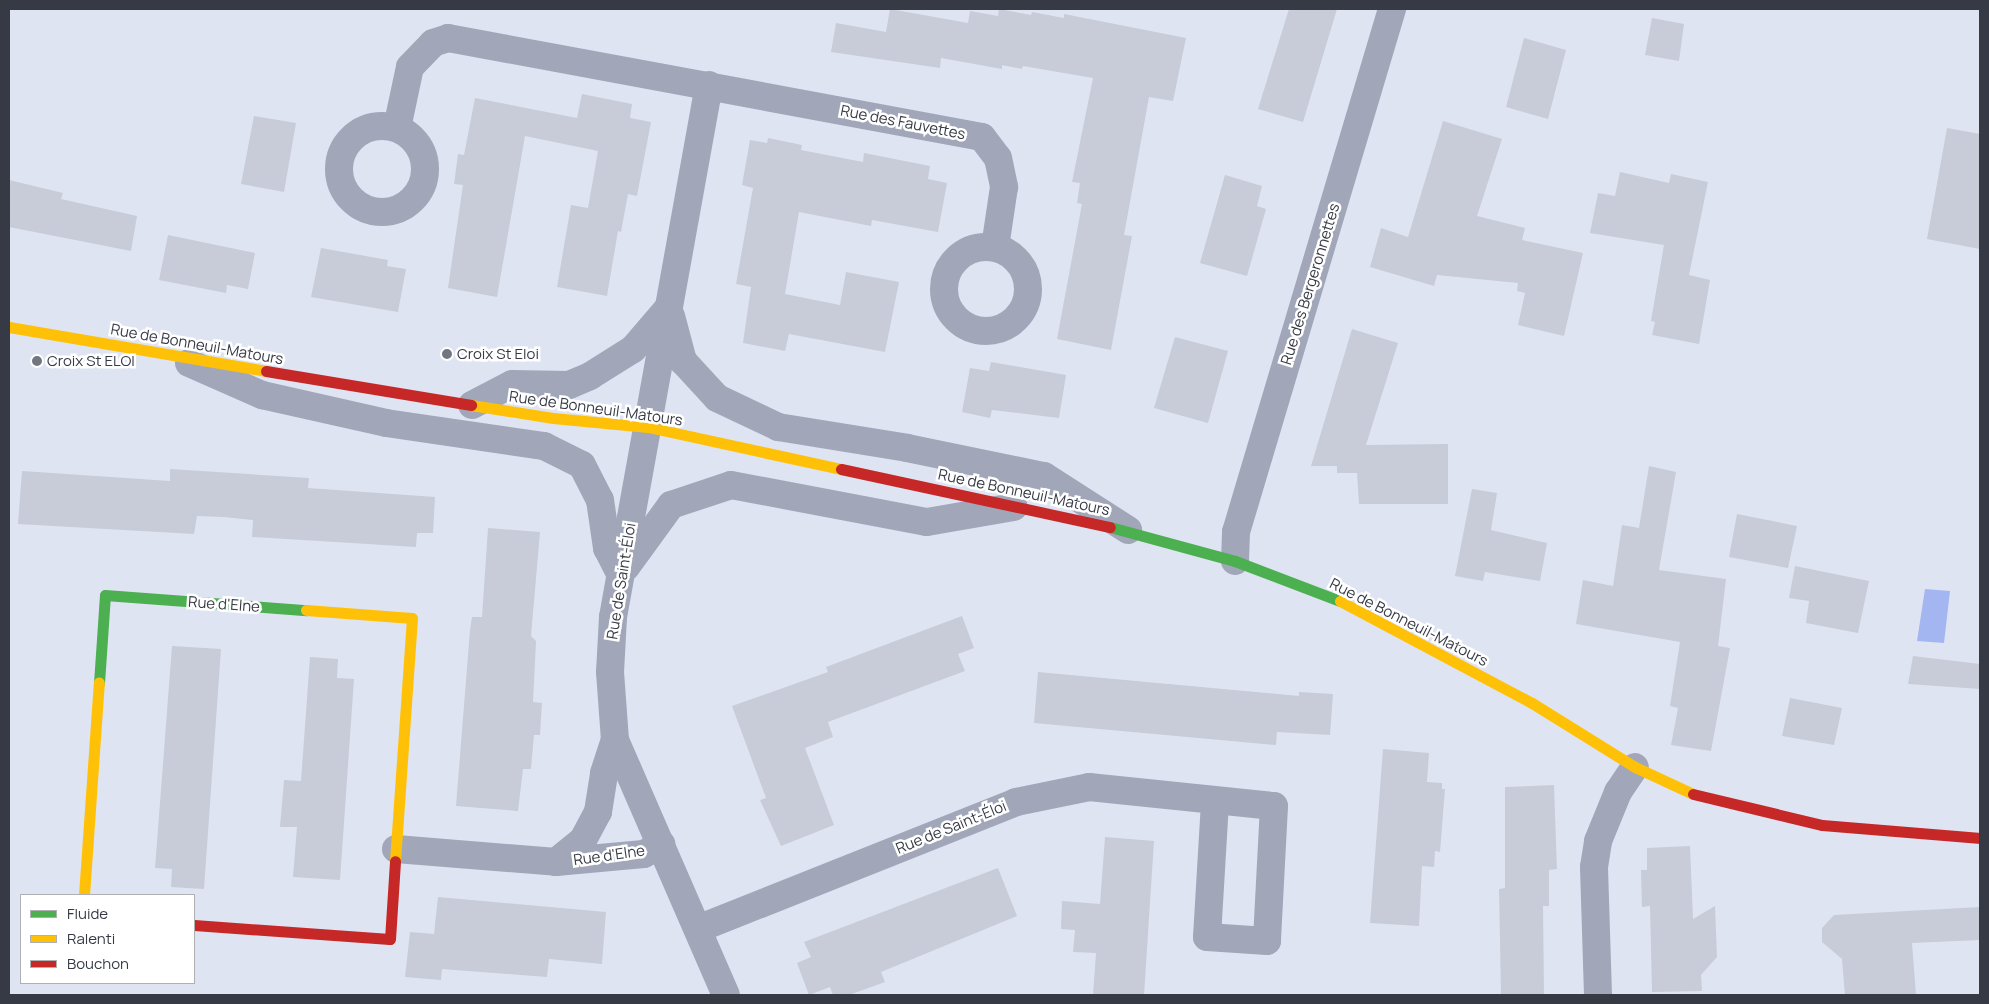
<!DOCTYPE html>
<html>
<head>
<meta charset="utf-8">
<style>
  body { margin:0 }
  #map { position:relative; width:1989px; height:1004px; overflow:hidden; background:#dfe4f3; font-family:Manrope,sans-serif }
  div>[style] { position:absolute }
  .water>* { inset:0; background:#a4b6f1 }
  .building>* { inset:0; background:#c8ccd8 }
  .street>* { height:28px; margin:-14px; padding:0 14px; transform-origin:14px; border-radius:14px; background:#a1a7b8 }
  .street>.ring { margin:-14px; padding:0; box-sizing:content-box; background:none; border:28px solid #a1a7b8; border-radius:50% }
  .fast>* { height:11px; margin:-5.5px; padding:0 5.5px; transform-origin:5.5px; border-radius:5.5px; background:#4caf50 }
  .slow>* { height:11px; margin:-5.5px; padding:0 5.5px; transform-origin:5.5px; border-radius:5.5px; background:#ffc107 }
  .jam>* { height:11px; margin:-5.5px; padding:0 5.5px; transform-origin:5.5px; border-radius:5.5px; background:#c62828 }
  .dots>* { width:14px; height:14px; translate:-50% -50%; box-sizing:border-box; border:2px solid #fff; border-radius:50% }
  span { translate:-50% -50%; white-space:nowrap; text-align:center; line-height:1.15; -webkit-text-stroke:5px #fff; paint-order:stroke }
  .street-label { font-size:15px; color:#363a44 }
  .poi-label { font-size:15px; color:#363a44 }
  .left { translate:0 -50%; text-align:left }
  .frame { position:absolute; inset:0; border:10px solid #363a44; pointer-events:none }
  .legend { position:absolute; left:20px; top:894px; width:175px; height:90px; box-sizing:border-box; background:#fff; border:1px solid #afb0b4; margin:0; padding:6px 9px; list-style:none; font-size:15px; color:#363a44 }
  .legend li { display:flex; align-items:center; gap:10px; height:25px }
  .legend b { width:25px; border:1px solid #afb0b4 }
</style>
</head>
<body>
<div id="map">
  <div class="water">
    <i style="clip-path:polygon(1925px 589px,1950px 591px,1944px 643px,1917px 641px)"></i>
  </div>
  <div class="building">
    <i style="clip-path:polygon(890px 9px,968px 23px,970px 11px,998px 16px,999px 9px,1031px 15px,1032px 12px,1064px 18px,1064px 14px,1186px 38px,1173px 101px,1149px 97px,1124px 235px,1132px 236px,1111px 350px,1057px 339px,1082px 204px,1077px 203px,1080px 183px,1072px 182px,1093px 78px,1023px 66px,1022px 69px,1002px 65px,1002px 69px,941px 58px,940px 68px,831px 52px,836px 23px,886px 32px)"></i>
    <i style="clip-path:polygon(1289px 9px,1337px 9px,1303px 122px,1258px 109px)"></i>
    <i style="clip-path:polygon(1652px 18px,1684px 24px,1679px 61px,1645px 55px)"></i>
    <i style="clip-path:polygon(1524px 38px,1566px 50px,1548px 119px,1506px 107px)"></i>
    <i style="clip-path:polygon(582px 94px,632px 104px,630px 118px,651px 122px,637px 196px,628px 194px,621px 232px,618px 231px,607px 296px,557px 287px,571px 205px,588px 208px,598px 151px,525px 136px,497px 297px,448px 288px,463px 185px,454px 184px,458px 154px,464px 155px,475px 98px,577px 118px)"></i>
    <i style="clip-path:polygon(254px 116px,296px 123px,284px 192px,241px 184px)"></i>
    <i style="clip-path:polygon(1443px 121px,1502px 139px,1477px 216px,1525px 228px,1522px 240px,1583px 253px,1564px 336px,1518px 325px,1525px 293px,1517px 291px,1518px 283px,1437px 275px,1434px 286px,1370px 267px,1381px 228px,1408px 237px)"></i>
    <i style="clip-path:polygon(1947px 128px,1980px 134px,1980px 249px,1927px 239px)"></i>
    <i style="clip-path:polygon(768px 138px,802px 145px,801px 150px,863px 162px,864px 153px,930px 166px,928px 179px,947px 183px,938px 232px,872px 220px,871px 226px,799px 212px,785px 294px,840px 305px,846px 272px,899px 282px,885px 352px,789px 334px,785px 351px,743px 343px,751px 287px,736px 284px,753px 188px,742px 185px,750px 140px,767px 143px)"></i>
    <i style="clip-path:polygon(1620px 172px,1669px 183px,1671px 174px,1708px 182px,1689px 275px,1710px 280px,1699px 344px,1652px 335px,1655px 322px,1651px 321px,1664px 245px,1590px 233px,1598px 193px,1615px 196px)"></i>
    <i style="clip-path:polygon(1225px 175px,1262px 186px,1257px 206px,1266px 209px,1247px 276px,1200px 263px)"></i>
    <i style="clip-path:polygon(9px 180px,63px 193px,61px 199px,137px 216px,131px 251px,9px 227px)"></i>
    <i style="clip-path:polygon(168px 235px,255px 253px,248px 289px,227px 285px,226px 293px,159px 280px)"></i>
    <i style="clip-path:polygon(321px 248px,388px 260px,387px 266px,406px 269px,398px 312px,311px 297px)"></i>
    <i style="clip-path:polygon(1352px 329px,1398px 343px,1366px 445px,1448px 444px,1448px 504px,1359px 504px,1357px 473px,1337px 473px,1337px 466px,1311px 466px)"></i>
    <i style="clip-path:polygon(1175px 337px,1228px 351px,1208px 423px,1154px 408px)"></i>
    <i style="clip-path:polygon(991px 362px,1066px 375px,1059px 418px,992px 410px,990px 418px,962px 412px,970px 368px,989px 371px)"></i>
    <i style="clip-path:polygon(1649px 466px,1676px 472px,1659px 570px,1726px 579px,1718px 646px,1730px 648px,1711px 751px,1671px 745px,1678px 708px,1670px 706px,1680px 642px,1576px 624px,1583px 580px,1613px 586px,1622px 525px,1639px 528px)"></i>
    <i style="clip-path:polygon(170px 469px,309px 478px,308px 488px,435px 497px,433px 533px,417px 533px,416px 547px,252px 537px,253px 520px,223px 517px,197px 516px,194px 534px,18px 524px,22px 471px,170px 481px)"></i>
    <i style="clip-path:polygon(1472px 489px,1497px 493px,1491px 530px,1547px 543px,1540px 581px,1485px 572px,1483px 581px,1455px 576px)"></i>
    <i style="clip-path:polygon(1737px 514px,1797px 526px,1788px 568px,1729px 557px)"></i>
    <i style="clip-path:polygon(488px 528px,540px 532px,531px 636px,536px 641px,533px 702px,542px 703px,540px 735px,534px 735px,531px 769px,523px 769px,518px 811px,456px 806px,470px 630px,472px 617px,482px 617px)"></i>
    <i style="clip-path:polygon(1795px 566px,1869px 581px,1858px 633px,1806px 623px,1809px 601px,1789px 598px)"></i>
    <i style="clip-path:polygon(962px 616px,974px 648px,958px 654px,965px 671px,828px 722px,833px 737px,805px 748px,834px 825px,781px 846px,760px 800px,766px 798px,732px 706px,828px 672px,826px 667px)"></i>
    <i style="clip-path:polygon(172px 646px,221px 649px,204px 889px,171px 887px,172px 869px,155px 868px)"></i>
    <i style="clip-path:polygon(1913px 656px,1980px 664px,1980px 689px,1908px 684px)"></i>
    <i style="clip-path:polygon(310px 657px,338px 659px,337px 678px,354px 679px,340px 880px,293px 877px,297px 827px,280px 827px,284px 780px,301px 781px)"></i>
    <i style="clip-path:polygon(1038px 672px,1299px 696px,1299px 692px,1333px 694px,1330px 735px,1277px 732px,1276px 745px,1034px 723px)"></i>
    <i style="clip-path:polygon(1790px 698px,1842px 708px,1834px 745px,1782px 736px)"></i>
    <i style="clip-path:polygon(1383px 749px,1429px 753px,1427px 782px,1442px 783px,1442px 789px,1445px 789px,1440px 852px,1435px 851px,1434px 867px,1422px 866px,1419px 926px,1370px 923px)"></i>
    <i style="clip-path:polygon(1554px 785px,1557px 869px,1549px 870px,1549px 906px,1543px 906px,1544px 995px,1501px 995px,1499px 889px,1505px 888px,1505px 787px)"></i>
    <i style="clip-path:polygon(1105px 837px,1154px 841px,1144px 995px,1093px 995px,1096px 953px,1073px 952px,1075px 930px,1061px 929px,1062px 901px,1100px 904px)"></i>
    <i style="clip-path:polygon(1690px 846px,1693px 919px,1715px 906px,1717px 957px,1701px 975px,1702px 991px,1652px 992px,1650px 906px,1642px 907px,1641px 870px,1647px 870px,1647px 848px)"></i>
    <i style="clip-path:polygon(998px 868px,1017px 916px,881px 972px,885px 982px,849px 995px,833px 995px,830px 987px,809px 995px,797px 963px,811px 957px,804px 942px)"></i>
    <i style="clip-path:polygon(438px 897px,606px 912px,602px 964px,549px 959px,547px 977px,442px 969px,441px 980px,405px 977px,410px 932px,434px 934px)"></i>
    <i style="clip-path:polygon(1980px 907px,1980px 940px,1912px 943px,1916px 995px,1845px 995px,1842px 959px,1822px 942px,1822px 928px,1834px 915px)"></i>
  </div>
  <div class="street">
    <i style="left:709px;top:85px;width:541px;rotate:100.23deg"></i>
    <i style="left:613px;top:617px;width:55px;rotate:93.1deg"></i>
    <i style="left:610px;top:672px;width:68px;rotate:85.8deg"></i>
    <i style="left:615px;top:740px;width:278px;rotate:66.5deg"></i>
    <i class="ring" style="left:339px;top:126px;width:58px;height:58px"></i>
    <i style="left:397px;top:128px;width:62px;rotate:-78deg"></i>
    <i style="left:410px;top:67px;width:33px;rotate:-46deg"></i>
    <i style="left:433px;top:43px;width:16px;rotate:-18deg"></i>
    <i style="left:448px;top:38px;width:543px;rotate:10.5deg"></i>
    <i style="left:982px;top:137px;width:26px;rotate:53deg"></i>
    <i style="left:998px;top:158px;width:30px;rotate:78deg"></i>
    <i style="left:1004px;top:187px;width:61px;rotate:98.5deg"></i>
    <i class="ring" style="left:944px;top:247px;width:56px;height:56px"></i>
    <i style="left:671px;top:316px;width:47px;rotate:75.1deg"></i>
    <i style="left:683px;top:361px;width:50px;rotate:47.4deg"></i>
    <i style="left:717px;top:398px;width:68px;rotate:25.4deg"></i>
    <i style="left:778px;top:427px;width:131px;rotate:9.2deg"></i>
    <i style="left:907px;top:448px;width:140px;rotate:11.6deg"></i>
    <i style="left:1044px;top:476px;width:100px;rotate:32.7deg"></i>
    <i style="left:189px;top:363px;width:80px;rotate:23.7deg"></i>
    <i style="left:262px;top:395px;width:127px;rotate:12.7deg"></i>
    <i style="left:386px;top:423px;width:160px;rotate:8.3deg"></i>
    <i style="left:544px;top:446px;width:42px;rotate:26.6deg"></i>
    <i style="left:582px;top:465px;width:39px;rotate:63deg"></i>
    <i style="left:600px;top:500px;width:49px;rotate:81.7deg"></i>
    <i style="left:607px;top:548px;width:29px;rotate:63deg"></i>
    <i style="left:472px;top:405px;width:45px;rotate:-27.7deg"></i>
    <i style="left:512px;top:384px;width:57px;rotate:1deg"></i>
    <i style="left:569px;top:385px;width:23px;rotate:-23deg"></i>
    <i style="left:590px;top:376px;width:51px;rotate:-32.1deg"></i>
    <i style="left:633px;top:349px;width:55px;rotate:-49.4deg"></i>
    <i style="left:1235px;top:561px;width:29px;rotate:-88deg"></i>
    <i style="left:1236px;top:532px;width:546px;rotate:-73.39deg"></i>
    <i style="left:626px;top:567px;width:77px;rotate:-54deg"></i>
    <i style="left:671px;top:505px;width:63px;rotate:-18.4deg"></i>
    <i style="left:731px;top:485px;width:199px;rotate:10.7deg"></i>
    <i style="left:927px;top:522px;width:88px;rotate:-9.8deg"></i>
    <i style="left:396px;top:849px;width:161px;rotate:4.6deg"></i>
    <i style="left:556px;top:862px;width:88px;rotate:-5.2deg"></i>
    <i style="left:644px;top:854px;width:20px;rotate:-30deg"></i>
    <i style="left:556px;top:862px;width:35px;rotate:-39deg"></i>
    <i style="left:583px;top:840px;width:32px;rotate:-62deg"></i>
    <i style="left:598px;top:812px;width:39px;rotate:-81deg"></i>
    <i style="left:604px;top:773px;width:35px;rotate:-72deg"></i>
    <i style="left:700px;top:928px;width:340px;rotate:-21.7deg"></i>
    <i style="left:1016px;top:802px;width:75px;rotate:-11.6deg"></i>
    <i style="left:1089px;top:787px;width:186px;rotate:5.9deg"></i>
    <i style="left:1274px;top:806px;width:135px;rotate:93deg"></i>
    <i style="left:1267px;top:941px;width:60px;rotate:-176.2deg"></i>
    <i style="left:1207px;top:937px;width:135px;rotate:-86.6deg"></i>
    <i style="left:1598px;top:995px;width:128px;rotate:-91.8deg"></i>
    <i style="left:1594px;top:867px;width:26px;rotate:-81deg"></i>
    <i style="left:1598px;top:841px;width:53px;rotate:-67.8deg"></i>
    <i style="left:1618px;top:792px;width:30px;rotate:-56deg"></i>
  </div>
  <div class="fast">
    <i style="left:1110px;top:527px;width:130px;rotate:15.2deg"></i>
    <i style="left:1235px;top:561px;width:112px;rotate:20.9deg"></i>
    <i style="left:99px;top:683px;width:88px;rotate:-86.1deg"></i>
    <i style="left:105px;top:595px;width:202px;rotate:4.3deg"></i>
  </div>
  <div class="slow">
    <i style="left:9px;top:327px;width:261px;rotate:9.7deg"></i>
    <i style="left:471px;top:405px;width:83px;rotate:9deg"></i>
    <i style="left:553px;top:418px;width:95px;rotate:5.4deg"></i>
    <i style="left:648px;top:427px;width:198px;rotate:12.3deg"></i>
    <i style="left:1340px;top:601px;width:217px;rotate:28deg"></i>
    <i style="left:1532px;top:703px;width:121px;rotate:31.9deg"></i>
    <i style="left:1635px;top:767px;width:64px;rotate:25deg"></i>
    <i style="left:306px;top:610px;width:106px;rotate:4.3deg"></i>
    <i style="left:412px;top:618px;width:244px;rotate:94deg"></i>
    <i style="left:84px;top:895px;width:213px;rotate:-86deg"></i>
  </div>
  <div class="jam">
    <i style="left:266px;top:371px;width:208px;rotate:9.4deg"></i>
    <i style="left:841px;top:469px;width:275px;rotate:12.2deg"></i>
    <i style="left:1693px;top:794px;width:133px;rotate:13.5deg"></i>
    <i style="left:1822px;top:825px;width:159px;rotate:4.7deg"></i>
    <i style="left:194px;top:925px;width:196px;rotate:4.1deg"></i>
    <i style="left:390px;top:939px;width:78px;rotate:-86.3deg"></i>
  </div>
  <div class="dots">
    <i style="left:447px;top:354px;background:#717681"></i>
    <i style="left:37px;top:361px;background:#717681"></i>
  </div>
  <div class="street-label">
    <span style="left:903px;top:122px;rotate:11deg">Rue des Fauvettes</span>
    <span style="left:1310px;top:284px;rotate:-73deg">Rue des Bergeronnettes</span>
    <span style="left:197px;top:344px;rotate:10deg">Rue de Bonneuil-Matours</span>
    <span style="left:596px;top:408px;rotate:8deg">Rue de Bonneuil-Matours</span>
    <span style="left:1024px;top:492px;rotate:12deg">Rue de Bonneuil-Matours</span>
    <span style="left:621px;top:581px;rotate:-81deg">Rue de Saint-Éloi</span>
    <span style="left:224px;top:604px;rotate:4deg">Rue d'Elne</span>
    <span style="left:1409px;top:622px;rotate:27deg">Rue de Bonneuil-Matours</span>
    <span style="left:951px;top:827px;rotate:-22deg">Rue de Saint-Éloi</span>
    <span style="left:609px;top:855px;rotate:-8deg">Rue d'Elne</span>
  </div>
  <div class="poi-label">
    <span class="left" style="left:457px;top:354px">Croix St Eloi</span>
    <span class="left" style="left:47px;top:361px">Croix St ELOI</span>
  </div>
  <div class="frame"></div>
  <ul class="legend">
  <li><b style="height:6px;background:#4caf50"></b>Fluide</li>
  <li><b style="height:6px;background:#ffc107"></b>Ralenti</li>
  <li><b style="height:6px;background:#c62828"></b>Bouchon</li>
  </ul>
</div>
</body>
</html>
